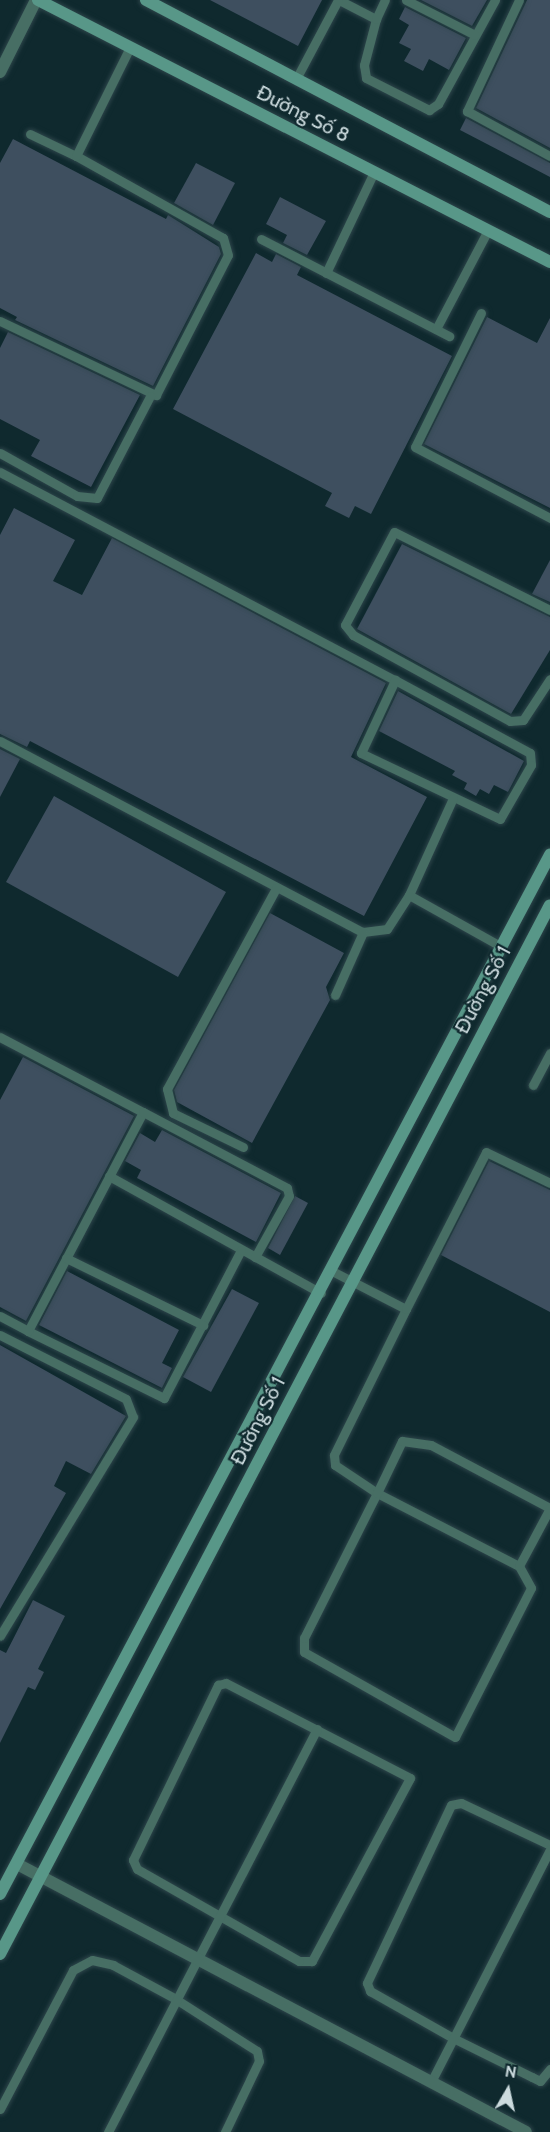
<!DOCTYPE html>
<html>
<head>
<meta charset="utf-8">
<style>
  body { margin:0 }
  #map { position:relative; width:550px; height:2132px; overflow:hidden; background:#0f292e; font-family:Cabin,sans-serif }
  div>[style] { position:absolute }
  .building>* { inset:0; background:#3e4f5f }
  .roads { filter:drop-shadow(0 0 2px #2d454a) drop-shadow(0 0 2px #2d454a) }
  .lane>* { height:9px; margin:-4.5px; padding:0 4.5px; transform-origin:4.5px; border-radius:4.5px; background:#476e64 }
  .street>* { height:12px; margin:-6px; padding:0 6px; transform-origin:6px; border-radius:6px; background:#476e64 }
  .secondary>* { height:12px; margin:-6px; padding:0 6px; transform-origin:6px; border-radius:6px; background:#589788 }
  span { translate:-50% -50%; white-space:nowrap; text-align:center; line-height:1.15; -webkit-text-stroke:4.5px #0f292e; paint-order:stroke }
  .street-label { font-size:20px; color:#ccdbde }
  .north { position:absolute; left:478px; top:2060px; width:60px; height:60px; -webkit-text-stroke:4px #0f292e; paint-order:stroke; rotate:9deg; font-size:16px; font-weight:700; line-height:24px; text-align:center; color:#ccdbde }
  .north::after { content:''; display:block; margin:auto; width:21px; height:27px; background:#ccdbde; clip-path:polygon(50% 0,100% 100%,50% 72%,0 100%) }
</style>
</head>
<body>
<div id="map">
  <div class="building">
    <i style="clip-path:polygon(210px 0,322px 0,298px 46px)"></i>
    <i style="clip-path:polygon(421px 0,487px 0,472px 26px)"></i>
    <i style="clip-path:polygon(527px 0,550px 0,550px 148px,476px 108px)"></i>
    <i style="clip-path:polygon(405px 7px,466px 38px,449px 70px,429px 59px,423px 71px,404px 61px,411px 49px,399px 43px,409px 25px,399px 19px)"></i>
    <i style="clip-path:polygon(466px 118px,550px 163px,550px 177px,460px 130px)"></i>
    <i style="clip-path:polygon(13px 139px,166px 219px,168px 215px,219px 247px,221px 254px,153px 386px,15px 320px,17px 317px,0 308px,0 163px)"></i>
    <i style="clip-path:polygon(196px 163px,235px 183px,213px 225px,174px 203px)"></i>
    <i style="clip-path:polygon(280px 197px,326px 221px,307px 255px,283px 243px,287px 235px,266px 224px)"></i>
    <i style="clip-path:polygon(256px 253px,272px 262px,276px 254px,301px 267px,297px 275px,452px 356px,371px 514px,355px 506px,349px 518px,325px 506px,332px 493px,173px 409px)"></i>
    <i style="clip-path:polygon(487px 317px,537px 343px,550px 318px,550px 508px,424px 444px)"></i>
    <i style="clip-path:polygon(8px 332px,140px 395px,91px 487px,31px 456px,40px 440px,0 419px,0 348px)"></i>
    <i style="clip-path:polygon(14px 508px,75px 540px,53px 581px,82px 595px,112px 538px,386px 683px,351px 757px,427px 797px,364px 916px,30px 741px,27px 747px,0 734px,0 535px)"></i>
    <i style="clip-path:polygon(402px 544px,550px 617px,550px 650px,511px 714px,357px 629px)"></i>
    <i style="clip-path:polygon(550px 560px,550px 602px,532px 594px)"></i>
    <i style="clip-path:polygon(398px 691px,524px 761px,508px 792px,494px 785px,489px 794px,480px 789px,476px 796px,464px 789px,467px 783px,452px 775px,455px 771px,379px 731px)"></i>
    <i style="clip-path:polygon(0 749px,20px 759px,0 797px)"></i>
    <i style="clip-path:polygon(54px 796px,226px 892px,178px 977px,6px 882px)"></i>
    <i style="clip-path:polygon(270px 913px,344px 953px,326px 987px,330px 1000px,252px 1143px,177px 1102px,174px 1090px)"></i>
    <i style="clip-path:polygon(23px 1057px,134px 1116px,26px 1321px,0 1307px,0 1100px)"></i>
    <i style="clip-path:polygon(162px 1130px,281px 1193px,256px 1242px,137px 1178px,141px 1170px,125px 1161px,140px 1133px,155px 1142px)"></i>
    <i style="clip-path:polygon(489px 1161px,550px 1190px,550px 1312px,441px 1255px)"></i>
    <i style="clip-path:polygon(295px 1196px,308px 1203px,280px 1255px,268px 1248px)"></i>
    <i style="clip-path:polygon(67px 1271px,179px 1330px,162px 1363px,172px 1368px,162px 1388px,39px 1325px)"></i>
    <i style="clip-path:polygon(232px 1289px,259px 1303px,211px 1392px,183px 1377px)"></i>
    <i style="clip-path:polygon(0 1345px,126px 1416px,91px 1474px,66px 1461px,54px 1486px,66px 1493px,0 1609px)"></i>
    <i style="clip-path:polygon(33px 1600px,65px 1616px,38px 1669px,44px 1672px,35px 1690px,28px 1687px,0 1743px,0 1650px,6px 1653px)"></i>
  </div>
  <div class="roads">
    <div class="lane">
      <i style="left:339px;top:0;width:42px;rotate:27.2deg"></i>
      <i style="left:376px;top:19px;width:48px;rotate:104.6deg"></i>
      <i style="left:364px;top:65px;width:13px;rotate:81deg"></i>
      <i style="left:366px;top:78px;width:71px;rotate:26.9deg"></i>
      <i style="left:429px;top:110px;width:11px;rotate:-34deg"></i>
      <i style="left:438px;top:104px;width:119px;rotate:-61.3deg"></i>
      <i style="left:406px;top:0;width:77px;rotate:26.9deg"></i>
      <i style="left:519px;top:0;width:123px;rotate:115.1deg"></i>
      <i style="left:467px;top:111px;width:94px;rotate:28.5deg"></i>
      <i style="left:376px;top:19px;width:21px;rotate:-65deg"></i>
      <i style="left:296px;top:79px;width:89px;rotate:-62deg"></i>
      <i style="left:30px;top:134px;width:51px;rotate:25.6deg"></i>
      <i style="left:261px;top:239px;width:212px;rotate:27.3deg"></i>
      <i style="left:326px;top:273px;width:112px;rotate:-64.6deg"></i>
      <i style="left:481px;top:313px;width:149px;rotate:116.2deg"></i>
      <i style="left:415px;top:447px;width:153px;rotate:27.7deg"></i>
      <i style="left:0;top:321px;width:173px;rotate:25.4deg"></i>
      <i style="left:156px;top:395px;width:157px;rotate:-62.8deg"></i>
      <i style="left:228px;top:255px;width:18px;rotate:-106deg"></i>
      <i style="left:223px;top:238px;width:168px;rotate:-150.8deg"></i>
      <i style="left:76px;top:156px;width:122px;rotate:-63.6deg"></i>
      <i style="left:436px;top:329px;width:112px;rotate:-62.3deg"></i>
      <i style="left:0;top:453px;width:88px;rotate:29.2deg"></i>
      <i style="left:77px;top:496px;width:20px;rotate:6deg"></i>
      <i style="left:97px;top:498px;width:115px;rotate:-62.5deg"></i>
      <i style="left:0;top:472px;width:446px;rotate:27.8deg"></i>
      <i style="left:395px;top:680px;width:153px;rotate:28.4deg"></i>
      <i style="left:530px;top:753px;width:12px;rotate:85deg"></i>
      <i style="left:531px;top:765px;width:62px;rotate:119.9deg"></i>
      <i style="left:500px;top:819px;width:154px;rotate:-154.6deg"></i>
      <i style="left:361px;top:753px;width:81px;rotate:-65deg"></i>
      <i style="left:550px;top:610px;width:174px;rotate:-153.4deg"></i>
      <i style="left:394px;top:532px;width:105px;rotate:117.8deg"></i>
      <i style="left:345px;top:625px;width:13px;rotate:51deg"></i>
      <i style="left:353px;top:635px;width:179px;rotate:28.7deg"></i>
      <i style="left:510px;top:721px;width:13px;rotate:-4deg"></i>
      <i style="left:523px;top:720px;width:49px;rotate:-56.6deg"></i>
      <i style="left:0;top:741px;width:410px;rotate:27.8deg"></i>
      <i style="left:363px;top:932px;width:24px;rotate:-7deg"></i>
      <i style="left:387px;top:929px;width:40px;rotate:-57.1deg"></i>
      <i style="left:453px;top:798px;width:107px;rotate:114.4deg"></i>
      <i style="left:409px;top:895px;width:107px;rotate:29.2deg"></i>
      <i style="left:335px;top:995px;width:69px;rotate:-66deg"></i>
      <i style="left:0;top:1037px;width:161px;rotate:27.7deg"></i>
      <i style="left:533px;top:1085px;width:36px;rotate:-62deg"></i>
      <i style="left:243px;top:1147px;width:78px;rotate:-154.1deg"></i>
      <i style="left:173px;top:1113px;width:25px;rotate:-104deg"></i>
      <i style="left:167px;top:1089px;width:229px;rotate:-61.5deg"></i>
      <i style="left:109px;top:1176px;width:242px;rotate:28.9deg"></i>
      <i style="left:241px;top:1250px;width:167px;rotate:117.5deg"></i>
      <i style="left:164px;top:1398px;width:152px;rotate:-153.8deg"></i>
      <i style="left:28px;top:1331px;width:247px;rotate:-62.3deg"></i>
      <i style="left:143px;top:1112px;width:163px;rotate:27.8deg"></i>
      <i style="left:287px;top:1188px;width:8px;rotate:76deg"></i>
      <i style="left:289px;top:1196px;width:70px;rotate:119.1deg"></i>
      <i style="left:66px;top:1258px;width:153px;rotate:26.1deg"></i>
      <i style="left:332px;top:1271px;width:83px;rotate:27.2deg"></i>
      <i style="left:406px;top:1309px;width:163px;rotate:116.3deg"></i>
      <i style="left:334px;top:1455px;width:10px;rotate:84deg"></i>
      <i style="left:335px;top:1465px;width:50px;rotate:33.7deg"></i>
      <i style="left:377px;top:1493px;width:160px;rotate:27.2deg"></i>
      <i style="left:519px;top:1566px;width:25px;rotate:61deg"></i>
      <i style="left:531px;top:1588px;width:167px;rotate:117deg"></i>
      <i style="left:455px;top:1737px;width:173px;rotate:-150.6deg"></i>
      <i style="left:304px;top:1652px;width:14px;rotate:-90deg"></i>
      <i style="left:304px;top:1638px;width:162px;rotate:-63.3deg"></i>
      <i style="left:377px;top:1493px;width:58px;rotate:-64.3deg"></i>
      <i style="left:402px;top:1441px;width:29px;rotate:8deg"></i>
      <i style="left:431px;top:1445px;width:135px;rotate:27.9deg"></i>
      <i style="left:406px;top:1309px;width:176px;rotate:-63deg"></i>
      <i style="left:486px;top:1152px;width:71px;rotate:25.8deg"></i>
      <i style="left:0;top:1316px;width:32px;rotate:28deg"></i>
      <i style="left:0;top:1335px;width:141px;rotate:26.9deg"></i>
      <i style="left:126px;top:1399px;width:19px;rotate:69deg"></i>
      <i style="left:133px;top:1417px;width:256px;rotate:121.3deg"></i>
      <i style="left:519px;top:1566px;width:66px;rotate:-61.9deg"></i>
      <i style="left:226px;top:1683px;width:207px;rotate:27.3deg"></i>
      <i style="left:410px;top:1778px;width:208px;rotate:118.2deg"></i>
      <i style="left:312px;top:1961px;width:13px;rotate:180deg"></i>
      <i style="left:299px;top:1961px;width:186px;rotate:-150.4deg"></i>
      <i style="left:137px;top:1869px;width:10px;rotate:-114deg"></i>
      <i style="left:133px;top:1860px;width:195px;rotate:-64.1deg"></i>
      <i style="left:218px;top:1685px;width:8px;rotate:-14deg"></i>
      <i style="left:550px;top:1845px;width:98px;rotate:-154.7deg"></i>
      <i style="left:461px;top:1803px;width:10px;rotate:169deg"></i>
      <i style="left:451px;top:1805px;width:197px;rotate:115.3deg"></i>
      <i style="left:367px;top:1983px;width:9px;rotate:69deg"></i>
      <i style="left:370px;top:1991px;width:95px;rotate:29.5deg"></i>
      <i style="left:453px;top:2038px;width:88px;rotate:26.3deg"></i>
      <i style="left:532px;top:2077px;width:9px;rotate:27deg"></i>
      <i style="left:540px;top:2081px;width:16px;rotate:-50deg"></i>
      <i style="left:431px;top:2082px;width:262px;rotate:-62.9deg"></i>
      <i style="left:0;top:2109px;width:157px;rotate:-62.3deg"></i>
      <i style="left:73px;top:1970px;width:21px;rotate:-28deg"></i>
      <i style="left:92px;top:1960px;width:22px;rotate:13deg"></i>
      <i style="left:113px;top:1965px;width:69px;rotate:28.4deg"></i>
      <i style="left:174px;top:1998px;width:98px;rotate:32.6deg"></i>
      <i style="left:257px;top:2051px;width:10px;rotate:79deg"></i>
      <i style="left:259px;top:2061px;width:79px;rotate:115.6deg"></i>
      <i style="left:108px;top:2132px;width:454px;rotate:-62.6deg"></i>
    </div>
    <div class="street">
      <i style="left:0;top:72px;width:80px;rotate:-63.4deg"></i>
      <i style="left:17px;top:1864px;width:575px;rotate:27.77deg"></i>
    </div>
    <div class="secondary">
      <i style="left:38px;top:0;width:575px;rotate:27.1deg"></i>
      <i style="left:146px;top:0;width:456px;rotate:27.7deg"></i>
      <i style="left:0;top:1894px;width:1176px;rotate:-62.11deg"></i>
      <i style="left:0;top:1954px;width:1184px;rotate:-62.33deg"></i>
    </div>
  </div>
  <div class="street-label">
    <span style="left:303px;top:114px;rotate:27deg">Đường Số 8</span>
    <span style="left:483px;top:990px;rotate:-62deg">Đường Số 1</span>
    <span style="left:258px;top:1421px;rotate:-63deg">Đường Số 1</span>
  </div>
  <div class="north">N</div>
</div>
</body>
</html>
